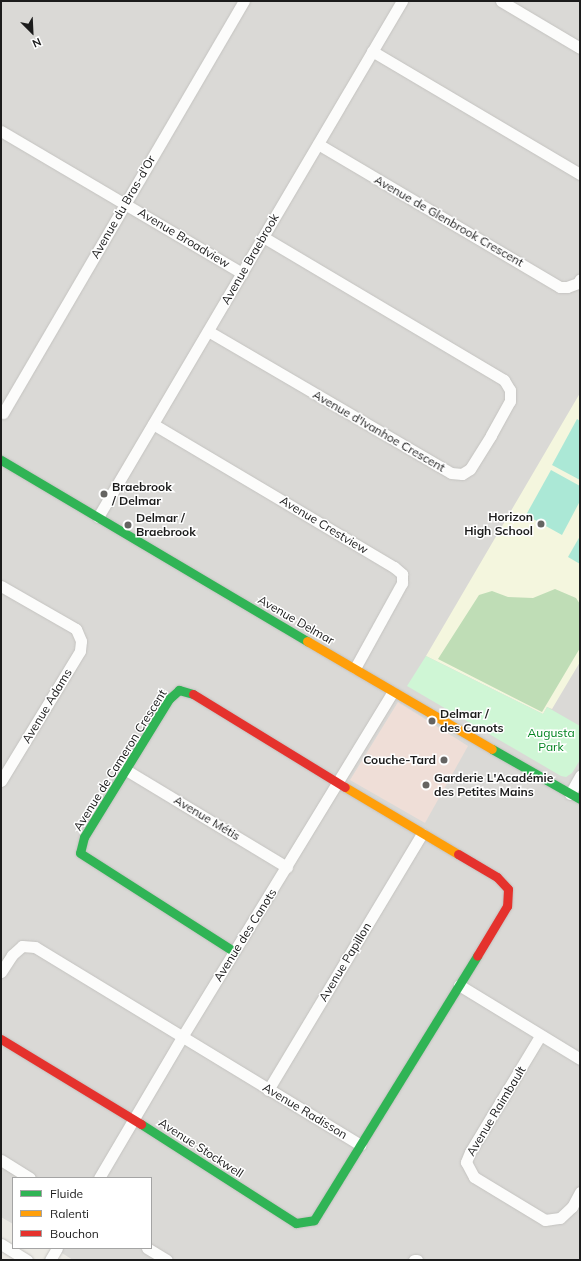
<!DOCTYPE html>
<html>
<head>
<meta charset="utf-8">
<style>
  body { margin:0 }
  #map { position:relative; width:581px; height:1261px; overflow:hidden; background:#eceae4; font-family:Mulish,sans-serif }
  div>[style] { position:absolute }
  .residential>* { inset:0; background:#dad9d6 }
  .commercial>* { inset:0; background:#efded7 }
  .education>* { inset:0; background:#f4f6de }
  .forest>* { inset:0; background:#bfddb6 }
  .park>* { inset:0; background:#cff6d5 }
  .pitch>* { inset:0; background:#abe8d6 }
  .roads { filter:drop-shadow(0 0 1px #c4c3c0) drop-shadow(0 0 1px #c4c3c0) }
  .street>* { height:11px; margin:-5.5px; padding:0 5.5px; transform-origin:5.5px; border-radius:5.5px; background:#fcfcfb }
  .fast>* { height:9px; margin:-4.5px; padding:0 4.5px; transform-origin:4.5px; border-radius:4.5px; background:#30b455 }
  .slow>* { height:9px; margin:-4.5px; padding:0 4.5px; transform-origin:4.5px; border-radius:4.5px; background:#ff9f0a }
  .jam>* { height:9px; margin:-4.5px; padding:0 4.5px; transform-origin:4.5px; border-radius:4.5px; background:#e5322d }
  .dots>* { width:11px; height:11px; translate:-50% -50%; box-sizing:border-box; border:2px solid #fff; border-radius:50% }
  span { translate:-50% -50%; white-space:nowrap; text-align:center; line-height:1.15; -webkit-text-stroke:3px #fff; paint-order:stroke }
  .street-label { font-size:12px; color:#1c1c1c }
  .poi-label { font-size:12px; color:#1c1c1c; font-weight:700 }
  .left { translate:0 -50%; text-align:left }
  .right { translate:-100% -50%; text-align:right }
  .park-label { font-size:12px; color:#01831f }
  .frame { position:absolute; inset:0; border:2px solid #1c1c1c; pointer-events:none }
  .legend { position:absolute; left:12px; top:1177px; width:140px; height:72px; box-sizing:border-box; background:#fff; border:1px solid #a4a4a4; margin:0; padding:5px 7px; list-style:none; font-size:12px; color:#1c1c1c }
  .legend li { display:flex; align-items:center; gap:8px; height:20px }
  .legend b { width:20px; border:1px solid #a4a4a4 }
  .north { position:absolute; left:12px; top:12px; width:40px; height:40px; -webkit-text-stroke:3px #fff; paint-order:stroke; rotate:156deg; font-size:11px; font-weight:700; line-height:16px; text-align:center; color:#1c1c1c }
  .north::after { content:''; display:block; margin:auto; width:14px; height:18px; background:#1c1c1c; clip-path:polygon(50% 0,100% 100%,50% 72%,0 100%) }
</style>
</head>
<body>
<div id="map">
  <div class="residential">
    <i style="clip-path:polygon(1px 1px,580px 1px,580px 1260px,73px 1260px,54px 1248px,151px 1248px,151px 1178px,13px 1178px,13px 1224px,1px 1217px)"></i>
  </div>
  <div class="commercial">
    <i style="clip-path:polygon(398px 702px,468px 746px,425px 823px,350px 780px)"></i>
  </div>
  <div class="education">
    <i style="clip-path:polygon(580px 393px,580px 662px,552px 709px,547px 707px,543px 714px,426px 656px)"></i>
  </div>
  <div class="forest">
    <i style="clip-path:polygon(555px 589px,576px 598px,580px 604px,580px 648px,542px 712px,438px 659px,479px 595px,492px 591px,508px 597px,533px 598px)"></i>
  </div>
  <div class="park">
    <i style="clip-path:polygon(426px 656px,543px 714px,547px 707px,580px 726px,580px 760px,572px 773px,566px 777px,561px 776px,407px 686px)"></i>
  </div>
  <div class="pitch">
    <i style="clip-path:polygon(577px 419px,580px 421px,580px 480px,552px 465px)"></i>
    <i style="clip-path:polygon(551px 470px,580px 486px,580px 501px,562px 535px,526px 515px)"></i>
    <i style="clip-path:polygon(580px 536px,580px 564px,568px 557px)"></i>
  </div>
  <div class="roads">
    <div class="street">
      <i style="left:501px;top:1px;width:92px;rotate:30.7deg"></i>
      <i style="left:372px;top:51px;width:242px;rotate:30.6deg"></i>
      <i style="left:1px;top:131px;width:280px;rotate:30.5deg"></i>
      <i style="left:318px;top:144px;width:281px;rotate:30.6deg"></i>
      <i style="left:560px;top:287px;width:7px"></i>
      <i style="left:567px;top:287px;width:12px;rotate:-20deg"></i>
      <i style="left:578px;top:283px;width:4px;rotate:-63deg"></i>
      <i style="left:208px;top:331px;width:281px;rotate:30.3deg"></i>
      <i style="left:451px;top:473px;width:11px;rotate:5deg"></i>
      <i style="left:462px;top:474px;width:9px;rotate:-32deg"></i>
      <i style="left:470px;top:469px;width:40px;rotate:-58deg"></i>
      <i style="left:491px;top:435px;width:39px;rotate:-61deg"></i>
      <i style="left:510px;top:401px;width:11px;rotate:-90deg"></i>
      <i style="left:510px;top:390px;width:12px;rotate:-121deg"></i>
      <i style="left:504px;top:380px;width:280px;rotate:-149.3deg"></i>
      <i style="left:3px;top:413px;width:477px;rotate:-59.7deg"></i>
      <i style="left:153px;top:424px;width:280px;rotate:30.7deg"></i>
      <i style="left:394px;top:567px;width:11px;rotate:41deg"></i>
      <i style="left:402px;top:574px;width:9px;rotate:90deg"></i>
      <i style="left:402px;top:583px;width:97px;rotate:118.9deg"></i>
      <i style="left:98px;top:517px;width:599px;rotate:-59.5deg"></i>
      <i style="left:1px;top:586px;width:86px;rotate:29.8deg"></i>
      <i style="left:76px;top:629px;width:13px;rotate:67deg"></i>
      <i style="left:81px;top:641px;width:10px;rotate:96deg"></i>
      <i style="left:80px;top:651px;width:152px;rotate:121.3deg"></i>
      <i style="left:126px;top:770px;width:188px;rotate:31.1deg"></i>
      <i style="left:570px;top:794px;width:21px;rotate:-61deg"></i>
      <i style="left:1px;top:972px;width:20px;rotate:-57deg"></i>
      <i style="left:12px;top:955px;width:13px;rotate:-42deg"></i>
      <i style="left:22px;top:946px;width:13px;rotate:4deg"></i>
      <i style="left:35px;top:947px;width:381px;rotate:31.3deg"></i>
      <i style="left:459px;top:985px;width:142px;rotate:31.4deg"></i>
      <i style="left:540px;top:1036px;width:135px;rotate:121.1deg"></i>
      <i style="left:470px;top:1152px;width:11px;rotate:112deg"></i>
      <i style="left:466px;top:1162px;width:17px;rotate:62deg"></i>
      <i style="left:474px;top:1177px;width:83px;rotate:31.2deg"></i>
      <i style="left:545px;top:1220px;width:15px;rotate:-8deg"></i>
      <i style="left:560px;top:1218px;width:16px;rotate:-43deg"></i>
      <i style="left:572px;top:1207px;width:17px;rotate:-62deg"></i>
      <i style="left:268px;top:1090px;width:299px;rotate:-59deg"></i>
      <i style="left:1px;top:1160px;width:34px;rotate:32deg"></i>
      <i style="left:99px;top:1178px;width:164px;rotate:-59.5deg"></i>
      <i style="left:182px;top:1037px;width:404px;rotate:-58.6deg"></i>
      <i style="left:1px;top:1244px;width:31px;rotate:32deg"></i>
      <i style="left:147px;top:1248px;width:23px;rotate:31deg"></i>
      <i style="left:50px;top:1260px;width:14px;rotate:-60deg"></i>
      <i style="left:414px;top:1260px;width:3px"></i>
    </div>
    <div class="fast">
      <i style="left:1px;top:460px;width:356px;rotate:30.6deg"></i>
      <i style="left:193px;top:694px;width:15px;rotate:-164deg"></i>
      <i style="left:179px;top:690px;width:13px;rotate:138deg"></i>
      <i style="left:169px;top:699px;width:162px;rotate:121.6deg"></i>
      <i style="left:84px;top:837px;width:16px;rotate:104deg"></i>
      <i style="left:80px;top:853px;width:184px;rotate:32.6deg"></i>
      <i style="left:492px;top:749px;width:101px;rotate:29.6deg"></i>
      <i style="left:141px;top:1124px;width:184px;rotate:32.6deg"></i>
      <i style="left:296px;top:1223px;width:18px;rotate:-9deg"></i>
      <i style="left:314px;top:1220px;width:310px;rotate:-58.3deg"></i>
    </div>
    <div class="slow">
      <i style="left:307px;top:641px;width:214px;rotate:30.3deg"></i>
      <i style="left:345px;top:787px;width:131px;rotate:30.7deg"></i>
    </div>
    <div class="jam">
      <i style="left:193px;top:694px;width:178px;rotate:31.5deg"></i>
      <i style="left:458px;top:854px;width:45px;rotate:30.5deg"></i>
      <i style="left:497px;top:877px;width:16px;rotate:47deg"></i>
      <i style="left:508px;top:889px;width:17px;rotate:93deg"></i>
      <i style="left:507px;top:906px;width:58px;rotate:121deg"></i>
      <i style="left:1px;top:1039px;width:164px;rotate:31.3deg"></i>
    </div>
  </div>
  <div class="dots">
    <i style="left:104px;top:494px;background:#656462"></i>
    <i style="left:541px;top:524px;background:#656462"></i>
    <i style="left:128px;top:525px;background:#656462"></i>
    <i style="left:432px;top:721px;background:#656462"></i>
    <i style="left:444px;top:760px;background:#656462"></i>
    <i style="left:426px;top:785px;background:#656462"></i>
  </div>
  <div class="street-label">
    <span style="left:123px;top:207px;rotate:-60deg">Avenue du Bras-d'Or</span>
    <span style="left:449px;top:221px;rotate:30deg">Avenue de Glenbrook Crescent</span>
    <span style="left:184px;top:238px;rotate:31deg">Avenue Broadview</span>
    <span style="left:250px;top:259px;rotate:-60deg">Avenue Braebrook</span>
    <span style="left:379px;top:431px;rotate:30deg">Avenue d'Ivanhoe Crescent</span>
    <span style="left:324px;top:525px;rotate:31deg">Avenue Crestview</span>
    <span style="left:296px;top:620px;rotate:30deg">Avenue Delmar</span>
    <span style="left:47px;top:706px;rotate:-59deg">Avenue Adams</span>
    <span style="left:120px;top:760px;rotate:-58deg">Avenue de Cameron Crescent</span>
    <span style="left:207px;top:818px;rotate:31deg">Avenue Métis</span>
    <span style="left:245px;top:935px;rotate:-58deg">Avenue des Canots</span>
    <span style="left:345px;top:962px;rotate:-59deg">Avenue Papillon</span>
    <span style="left:305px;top:1111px;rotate:31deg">Avenue Radisson</span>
    <span style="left:496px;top:1111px;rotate:-59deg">Avenue Raimbault</span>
    <span style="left:201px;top:1148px;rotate:33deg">Avenue Stockwell</span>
  </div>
  <div class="poi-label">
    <span class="left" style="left:112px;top:494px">Braebrook<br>/ Delmar</span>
    <span class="right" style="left:533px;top:524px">Horizon<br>High School</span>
    <span class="left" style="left:136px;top:525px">Delmar /<br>Braebrook</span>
    <span class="left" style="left:440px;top:721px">Delmar /<br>des Canots</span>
    <span class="right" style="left:436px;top:760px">Couche-Tard</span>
    <span class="left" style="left:434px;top:785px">Garderie L'Académie<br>des Petites Mains</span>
  </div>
  <div class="park-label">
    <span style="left:551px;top:740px">Augusta<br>Park</span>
  </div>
  <div class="frame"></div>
  <ul class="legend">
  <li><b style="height:5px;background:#30b455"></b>Fluide</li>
  <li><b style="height:5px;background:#ff9f0a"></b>Ralenti</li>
  <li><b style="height:5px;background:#e5322d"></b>Bouchon</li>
  </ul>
  <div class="north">N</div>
</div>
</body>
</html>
